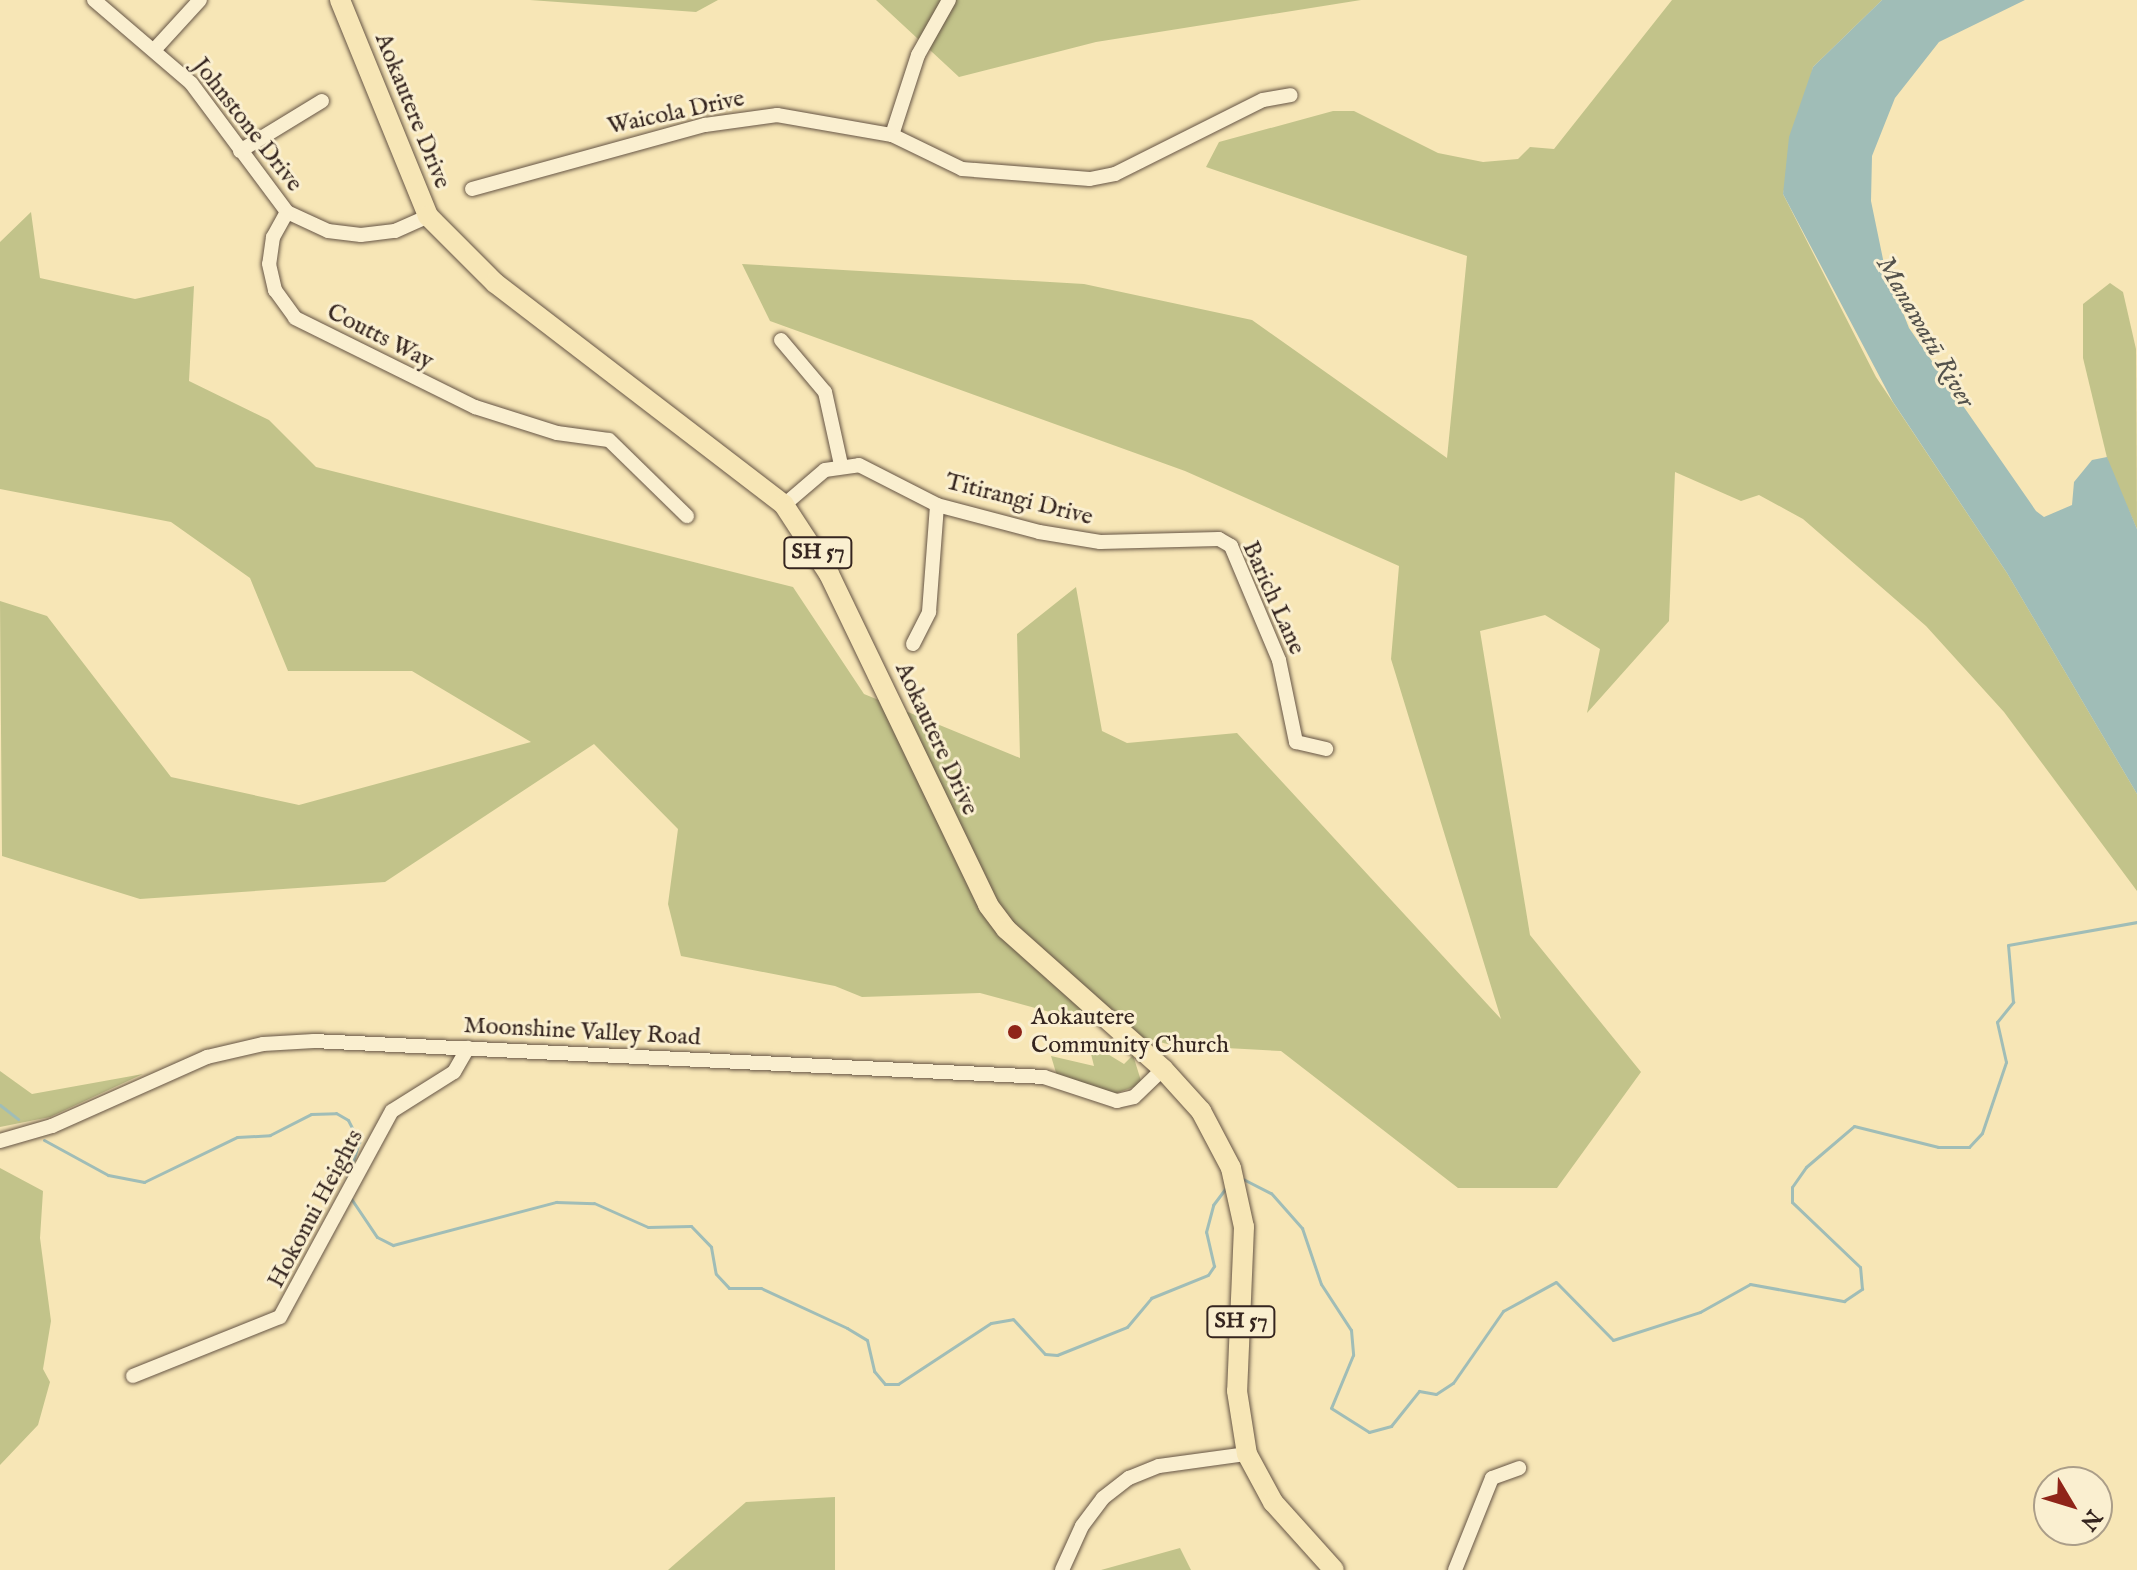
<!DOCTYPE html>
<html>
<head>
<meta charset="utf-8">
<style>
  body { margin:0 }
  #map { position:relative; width:2137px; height:1570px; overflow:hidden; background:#f7e6b6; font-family:"IM FELL English",serif }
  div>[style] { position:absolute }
  .green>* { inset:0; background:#c2c38a }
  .water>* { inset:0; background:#a0bdb7 }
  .stream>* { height:3px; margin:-1.5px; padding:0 1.5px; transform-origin:1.5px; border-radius:1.5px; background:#a0bdb7 }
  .roads { filter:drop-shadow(0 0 2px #665545) drop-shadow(0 0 2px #665545) }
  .minor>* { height:14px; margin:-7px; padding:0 7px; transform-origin:7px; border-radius:7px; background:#faefd0 }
  .highway>* { height:20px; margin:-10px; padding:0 10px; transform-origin:10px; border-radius:10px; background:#f7e6b6 }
  .dots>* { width:22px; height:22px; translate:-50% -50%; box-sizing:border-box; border:4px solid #faefd0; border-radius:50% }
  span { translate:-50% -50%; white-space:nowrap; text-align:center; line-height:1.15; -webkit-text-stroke:6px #faefd0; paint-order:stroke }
  .shield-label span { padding:2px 6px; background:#faefd0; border:2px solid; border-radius:6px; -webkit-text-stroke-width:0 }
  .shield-label { font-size:22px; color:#35251f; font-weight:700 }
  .street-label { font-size:24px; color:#35251f }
  .poi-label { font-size:24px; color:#35251f }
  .left { translate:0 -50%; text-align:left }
  .water-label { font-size:26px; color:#55534d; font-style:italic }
  .north { position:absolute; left:2033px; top:1466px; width:80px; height:80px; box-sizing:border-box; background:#faefd0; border:2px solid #ab9e89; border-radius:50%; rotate:128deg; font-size:22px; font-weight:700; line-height:32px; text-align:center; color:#35251f }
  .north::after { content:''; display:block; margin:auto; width:28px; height:36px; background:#8f2418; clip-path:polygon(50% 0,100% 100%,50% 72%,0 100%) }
</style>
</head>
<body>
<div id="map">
  <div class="green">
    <i style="clip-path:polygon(530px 0,718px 0,696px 12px)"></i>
    <i style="clip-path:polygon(876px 0,1361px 0,1096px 42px,959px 77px)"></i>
    <i style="clip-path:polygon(1672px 0,1882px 0,1813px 67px,1783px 194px,1876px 377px,2007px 573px,2137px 794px,2137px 891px,2004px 712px,1926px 626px,1803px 519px,1759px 495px,1741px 501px,1675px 472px,1669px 621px,1587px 713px,1600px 649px,1545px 615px,1480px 631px,1530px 935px,1641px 1072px,1557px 1188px,1458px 1188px,1281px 1051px,1171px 1045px,980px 993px,862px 997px,835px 986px,681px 956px,668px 904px,678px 829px,594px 744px,385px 882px,140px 899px,2px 856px,0 601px,47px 616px,171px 777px,299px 805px,531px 742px,412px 671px,288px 671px,250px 578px,171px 522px,0 489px,0 242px,31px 212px,40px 278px,135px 299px,194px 286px,189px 381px,269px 420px,316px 467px,793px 587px,864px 694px,1020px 758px,1017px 634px,1076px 587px,1102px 731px,1127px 743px,1237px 733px,1501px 1019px,1391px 659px,1399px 566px,1185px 471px,770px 321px,742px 264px,1084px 284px,1252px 320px,1447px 458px,1467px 256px,1206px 167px,1219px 142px,1333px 111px,1354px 111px,1438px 153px,1483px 162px,1518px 159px,1530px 147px,1554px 149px)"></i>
    <i style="clip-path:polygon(2110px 283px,2123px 292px,2136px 349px,2137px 529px,2109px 466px,2083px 358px,2083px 304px)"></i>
    <i style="clip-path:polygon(1088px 1042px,1124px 1064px,1133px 1055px,1142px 1084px,1114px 1094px,1057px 1076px,1051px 1056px,1094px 1066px)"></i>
    <i style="clip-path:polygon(0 1071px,32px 1094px,143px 1074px,50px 1117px,0 1127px)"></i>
    <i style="clip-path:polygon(0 1168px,43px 1191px,40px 1238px,51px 1321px,43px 1369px,50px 1382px,38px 1425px,0 1465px)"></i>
    <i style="clip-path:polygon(835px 1497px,835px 1570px,668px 1570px,746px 1502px)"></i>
    <i style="clip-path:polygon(1180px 1548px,1191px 1570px,1101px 1570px)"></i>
  </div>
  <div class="water">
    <i style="clip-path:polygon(1882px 0,2025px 0,1939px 42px,1895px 98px,1872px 156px,1871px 201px,1884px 264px,1909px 328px,2036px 511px,2044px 517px,2072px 505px,2074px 482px,2092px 460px,2107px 457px,2137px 529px,2137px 794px,2007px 573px,1893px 402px,1783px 194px,1789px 137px,1813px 67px)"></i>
  </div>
  <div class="stream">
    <i style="left:0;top:1105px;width:23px;rotate:38deg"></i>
    <i style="left:44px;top:1140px;width:73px;rotate:28.7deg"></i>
    <i style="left:108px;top:1175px;width:37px;rotate:11deg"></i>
    <i style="left:144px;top:1182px;width:103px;rotate:-25.8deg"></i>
    <i style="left:237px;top:1137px;width:33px;rotate:-3deg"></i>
    <i style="left:270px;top:1135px;width:46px;rotate:-27.1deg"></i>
    <i style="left:311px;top:1114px;width:25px;rotate:-2deg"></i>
    <i style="left:336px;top:1113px;width:14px;rotate:30deg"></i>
    <i style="left:348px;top:1120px;width:25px;rotate:63deg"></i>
    <i style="left:359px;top:1142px;width:43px;rotate:107.6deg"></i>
    <i style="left:1243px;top:1179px;width:31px;rotate:27deg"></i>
    <i style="left:1271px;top:1193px;width:47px;rotate:48.5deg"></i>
    <i style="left:1302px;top:1228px;width:59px;rotate:71.3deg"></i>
    <i style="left:1321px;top:1284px;width:55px;rotate:56.9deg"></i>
    <i style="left:1351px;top:1330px;width:25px;rotate:85deg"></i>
    <i style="left:1353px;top:1355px;width:57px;rotate:112.5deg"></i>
    <i style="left:1331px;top:1408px;width:45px;rotate:32.3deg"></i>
    <i style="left:1369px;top:1432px;width:23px;rotate:-15deg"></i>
    <i style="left:1391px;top:1426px;width:45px;rotate:-51.3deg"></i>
    <i style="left:1419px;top:1391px;width:17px;rotate:10deg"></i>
    <i style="left:1436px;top:1394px;width:20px;rotate:-33deg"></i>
    <i style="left:1453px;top:1383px;width:88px;rotate:-55.2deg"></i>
    <i style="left:1503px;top:1311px;width:60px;rotate:-28.7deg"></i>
    <i style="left:1556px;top:1282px;width:81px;rotate:45.5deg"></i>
    <i style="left:1613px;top:1340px;width:91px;rotate:-17.8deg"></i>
    <i style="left:1700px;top:1312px;width:57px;rotate:-29.2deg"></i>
    <i style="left:1750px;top:1284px;width:96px;rotate:10.3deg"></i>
    <i style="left:1844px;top:1301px;width:22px;rotate:-34deg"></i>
    <i style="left:1862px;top:1289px;width:22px;rotate:-95deg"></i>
    <i style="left:1860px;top:1267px;width:94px;rotate:-136.3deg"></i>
    <i style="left:1792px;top:1202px;width:15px;rotate:-90deg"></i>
    <i style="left:1792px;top:1187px;width:24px;rotate:-55deg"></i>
    <i style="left:1806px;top:1167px;width:63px;rotate:-40.5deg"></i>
    <i style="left:1854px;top:1126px;width:87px;rotate:14deg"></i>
    <i style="left:1938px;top:1147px;width:31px"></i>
    <i style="left:1969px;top:1147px;width:19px;rotate:-47deg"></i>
    <i style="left:1982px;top:1133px;width:75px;rotate:-71.3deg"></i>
    <i style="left:2006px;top:1062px;width:41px;rotate:-102.7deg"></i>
    <i style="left:1997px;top:1022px;width:26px;rotate:-51deg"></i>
    <i style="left:2013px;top:1002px;width:57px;rotate:-95deg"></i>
    <i style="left:2008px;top:945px;width:131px;rotate:-10.1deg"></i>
    <i style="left:350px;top:1197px;width:48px;rotate:56deg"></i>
    <i style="left:377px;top:1237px;width:18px;rotate:27deg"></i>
    <i style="left:393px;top:1245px;width:169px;rotate:-14.8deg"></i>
    <i style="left:556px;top:1202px;width:38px;rotate:2deg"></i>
    <i style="left:594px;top:1203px;width:59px;rotate:24deg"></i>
    <i style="left:648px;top:1227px;width:43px;rotate:-1.3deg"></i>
    <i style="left:691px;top:1226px;width:29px;rotate:46deg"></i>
    <i style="left:711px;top:1247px;width:27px;rotate:80deg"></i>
    <i style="left:716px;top:1274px;width:19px;rotate:47deg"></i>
    <i style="left:729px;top:1288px;width:32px"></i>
    <i style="left:761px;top:1288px;width:95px;rotate:24.9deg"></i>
    <i style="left:847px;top:1328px;width:23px;rotate:31deg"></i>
    <i style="left:867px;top:1340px;width:32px;rotate:77deg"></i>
    <i style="left:874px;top:1371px;width:17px;rotate:50deg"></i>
    <i style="left:885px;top:1384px;width:13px"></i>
    <i style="left:898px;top:1384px;width:111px;rotate:-33.3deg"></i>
    <i style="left:991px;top:1323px;width:22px;rotate:-10deg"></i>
    <i style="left:1013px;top:1319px;width:47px;rotate:47.6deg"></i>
    <i style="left:1045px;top:1354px;width:12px;rotate:5deg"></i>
    <i style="left:1057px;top:1355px;width:75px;rotate:-21.8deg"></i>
    <i style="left:1127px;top:1327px;width:38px;rotate:-50deg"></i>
    <i style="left:1151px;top:1298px;width:61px;rotate:-22deg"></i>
    <i style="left:1208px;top:1275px;width:11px;rotate:-56deg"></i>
    <i style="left:1214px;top:1266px;width:35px;rotate:-103deg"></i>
    <i style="left:1206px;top:1232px;width:28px;rotate:-75deg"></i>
    <i style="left:1213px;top:1205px;width:21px;rotate:-53deg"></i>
  </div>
  <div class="roads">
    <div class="minor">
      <i style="left:94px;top:0;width:128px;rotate:40.6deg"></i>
      <i style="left:191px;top:83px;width:161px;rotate:53.3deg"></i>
      <i style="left:287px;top:212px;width:45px;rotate:24.9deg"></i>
      <i style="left:328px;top:231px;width:33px;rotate:7deg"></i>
      <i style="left:361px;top:235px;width:34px;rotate:-7deg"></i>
      <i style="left:395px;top:231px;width:36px;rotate:-24deg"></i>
      <i style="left:156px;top:48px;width:65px;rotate:-47.5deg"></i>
      <i style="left:892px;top:135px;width:84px;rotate:-72deg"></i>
      <i style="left:918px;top:55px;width:63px;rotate:-60.6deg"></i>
      <i style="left:240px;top:151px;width:96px;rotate:-31.4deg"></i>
      <i style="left:472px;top:189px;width:242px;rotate:-15.4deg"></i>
      <i style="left:705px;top:125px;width:73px;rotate:-7.9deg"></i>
      <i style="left:777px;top:115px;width:117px;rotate:9.9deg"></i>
      <i style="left:892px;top:135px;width:78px;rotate:25.9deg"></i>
      <i style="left:962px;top:169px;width:128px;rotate:4.5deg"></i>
      <i style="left:1090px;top:179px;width:25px;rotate:-11deg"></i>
      <i style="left:1115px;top:174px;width:165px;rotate:-26.6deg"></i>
      <i style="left:1263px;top:100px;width:28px;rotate:-10deg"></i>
      <i style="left:287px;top:212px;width:29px;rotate:119deg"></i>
      <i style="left:273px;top:237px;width:27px;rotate:98deg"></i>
      <i style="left:269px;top:264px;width:27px;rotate:77deg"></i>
      <i style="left:275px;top:290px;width:34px;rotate:54deg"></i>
      <i style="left:295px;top:318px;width:201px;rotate:26.3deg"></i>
      <i style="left:475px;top:407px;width:86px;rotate:17.6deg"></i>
      <i style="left:557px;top:433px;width:52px;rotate:7.7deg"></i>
      <i style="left:609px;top:440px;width:109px;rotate:44.3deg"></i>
      <i style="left:781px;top:340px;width:68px;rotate:49.8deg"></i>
      <i style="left:825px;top:392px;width:75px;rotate:77.6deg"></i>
      <i style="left:784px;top:505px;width:54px;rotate:-40.5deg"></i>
      <i style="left:825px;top:470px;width:34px;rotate:-8deg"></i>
      <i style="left:859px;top:465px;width:88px;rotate:27.1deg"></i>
      <i style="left:937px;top:505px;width:106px;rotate:14.8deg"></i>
      <i style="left:1039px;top:532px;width:62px;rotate:9.3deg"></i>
      <i style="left:1100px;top:542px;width:119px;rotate:-1.4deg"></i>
      <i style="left:1219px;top:539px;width:14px;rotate:30deg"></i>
      <i style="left:1231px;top:546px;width:124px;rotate:67.2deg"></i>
      <i style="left:1279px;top:660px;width:84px;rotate:78.3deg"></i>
      <i style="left:1296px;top:742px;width:31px;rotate:13deg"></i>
      <i style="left:913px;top:644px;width:36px;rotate:-63deg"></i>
      <i style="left:929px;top:612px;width:107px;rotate:-85.7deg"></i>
      <i style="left:0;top:1141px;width:54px;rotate:-16.1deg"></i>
      <i style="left:52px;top:1126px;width:170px;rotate:-24deg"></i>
      <i style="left:207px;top:1057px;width:57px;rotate:-13.1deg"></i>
      <i style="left:263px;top:1044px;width:51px;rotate:-3.4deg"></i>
      <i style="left:314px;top:1041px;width:731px;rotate:2.82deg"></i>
      <i style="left:1044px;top:1077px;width:77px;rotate:18.2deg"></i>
      <i style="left:1117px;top:1101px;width:17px;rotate:-13deg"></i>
      <i style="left:1134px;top:1097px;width:40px;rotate:-44deg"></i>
      <i style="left:133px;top:1376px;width:158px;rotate:-21.9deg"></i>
      <i style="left:280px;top:1317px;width:234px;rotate:-61.5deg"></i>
      <i style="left:392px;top:1111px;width:73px;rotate:-32.2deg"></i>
      <i style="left:454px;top:1072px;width:28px;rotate:-60deg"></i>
      <i style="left:1062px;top:1570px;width:48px;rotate:-65.6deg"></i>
      <i style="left:1082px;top:1526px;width:35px;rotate:-53deg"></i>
      <i style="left:1103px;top:1498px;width:33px;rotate:-38deg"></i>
      <i style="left:1129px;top:1478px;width:32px;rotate:-22deg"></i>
      <i style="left:1159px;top:1466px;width:89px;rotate:-7.8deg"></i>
      <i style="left:1455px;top:1570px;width:99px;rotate:-68.1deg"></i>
      <i style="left:1492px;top:1478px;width:29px;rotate:-20deg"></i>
    </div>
    <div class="highway">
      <i style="left:340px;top:0;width:233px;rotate:67.8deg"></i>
      <i style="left:428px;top:216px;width:95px;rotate:45deg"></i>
      <i style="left:495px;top:283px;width:364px;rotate:37.5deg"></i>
      <i style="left:784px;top:505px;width:82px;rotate:56.9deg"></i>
      <i style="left:829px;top:574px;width:367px;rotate:64.3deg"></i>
      <i style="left:988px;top:905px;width:30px;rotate:53deg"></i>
      <i style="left:1006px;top:929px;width:210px;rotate:41.7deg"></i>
      <i style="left:1163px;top:1069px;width:57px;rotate:47.9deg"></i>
      <i style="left:1201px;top:1111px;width:64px;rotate:62.2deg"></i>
      <i style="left:1231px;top:1168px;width:60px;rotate:77.6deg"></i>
      <i style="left:1244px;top:1227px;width:164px;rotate:92.4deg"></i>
      <i style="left:1237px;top:1391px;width:64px;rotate:81deg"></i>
      <i style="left:1247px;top:1454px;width:55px;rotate:61.6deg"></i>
      <i style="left:1273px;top:1502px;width:91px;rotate:48.1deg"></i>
    </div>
  </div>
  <div class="dots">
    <i style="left:1015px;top:1032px;background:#8f2418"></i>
  </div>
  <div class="shield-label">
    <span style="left:818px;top:553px">SH 57</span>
    <span style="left:1241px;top:1322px">SH 57</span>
  </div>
  <div class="street-label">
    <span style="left:412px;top:111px;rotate:68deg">Aokautere Drive</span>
    <span style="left:676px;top:113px;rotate:-12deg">Waicola Drive</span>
    <span style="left:247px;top:125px;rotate:52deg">Johnstone Drive</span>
    <span style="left:380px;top:337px;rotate:27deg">Coutts Way</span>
    <span style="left:1019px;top:500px;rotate:14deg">Titirangi Drive</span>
    <span style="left:1273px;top:598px;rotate:66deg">Barich Lane</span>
    <span style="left:936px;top:739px;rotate:65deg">Aokautere Drive</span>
    <span style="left:582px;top:1032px;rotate:3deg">Moonshine Valley Road</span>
    <span style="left:316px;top:1209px;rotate:-62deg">Hokonui Heights</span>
  </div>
  <div class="poi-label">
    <span class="left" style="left:1031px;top:1032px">Aokautere<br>Community Church</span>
  </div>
  <div class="water-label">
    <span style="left:1925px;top:332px;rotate:60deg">Manawatū River</span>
  </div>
  <div class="north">N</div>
</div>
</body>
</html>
